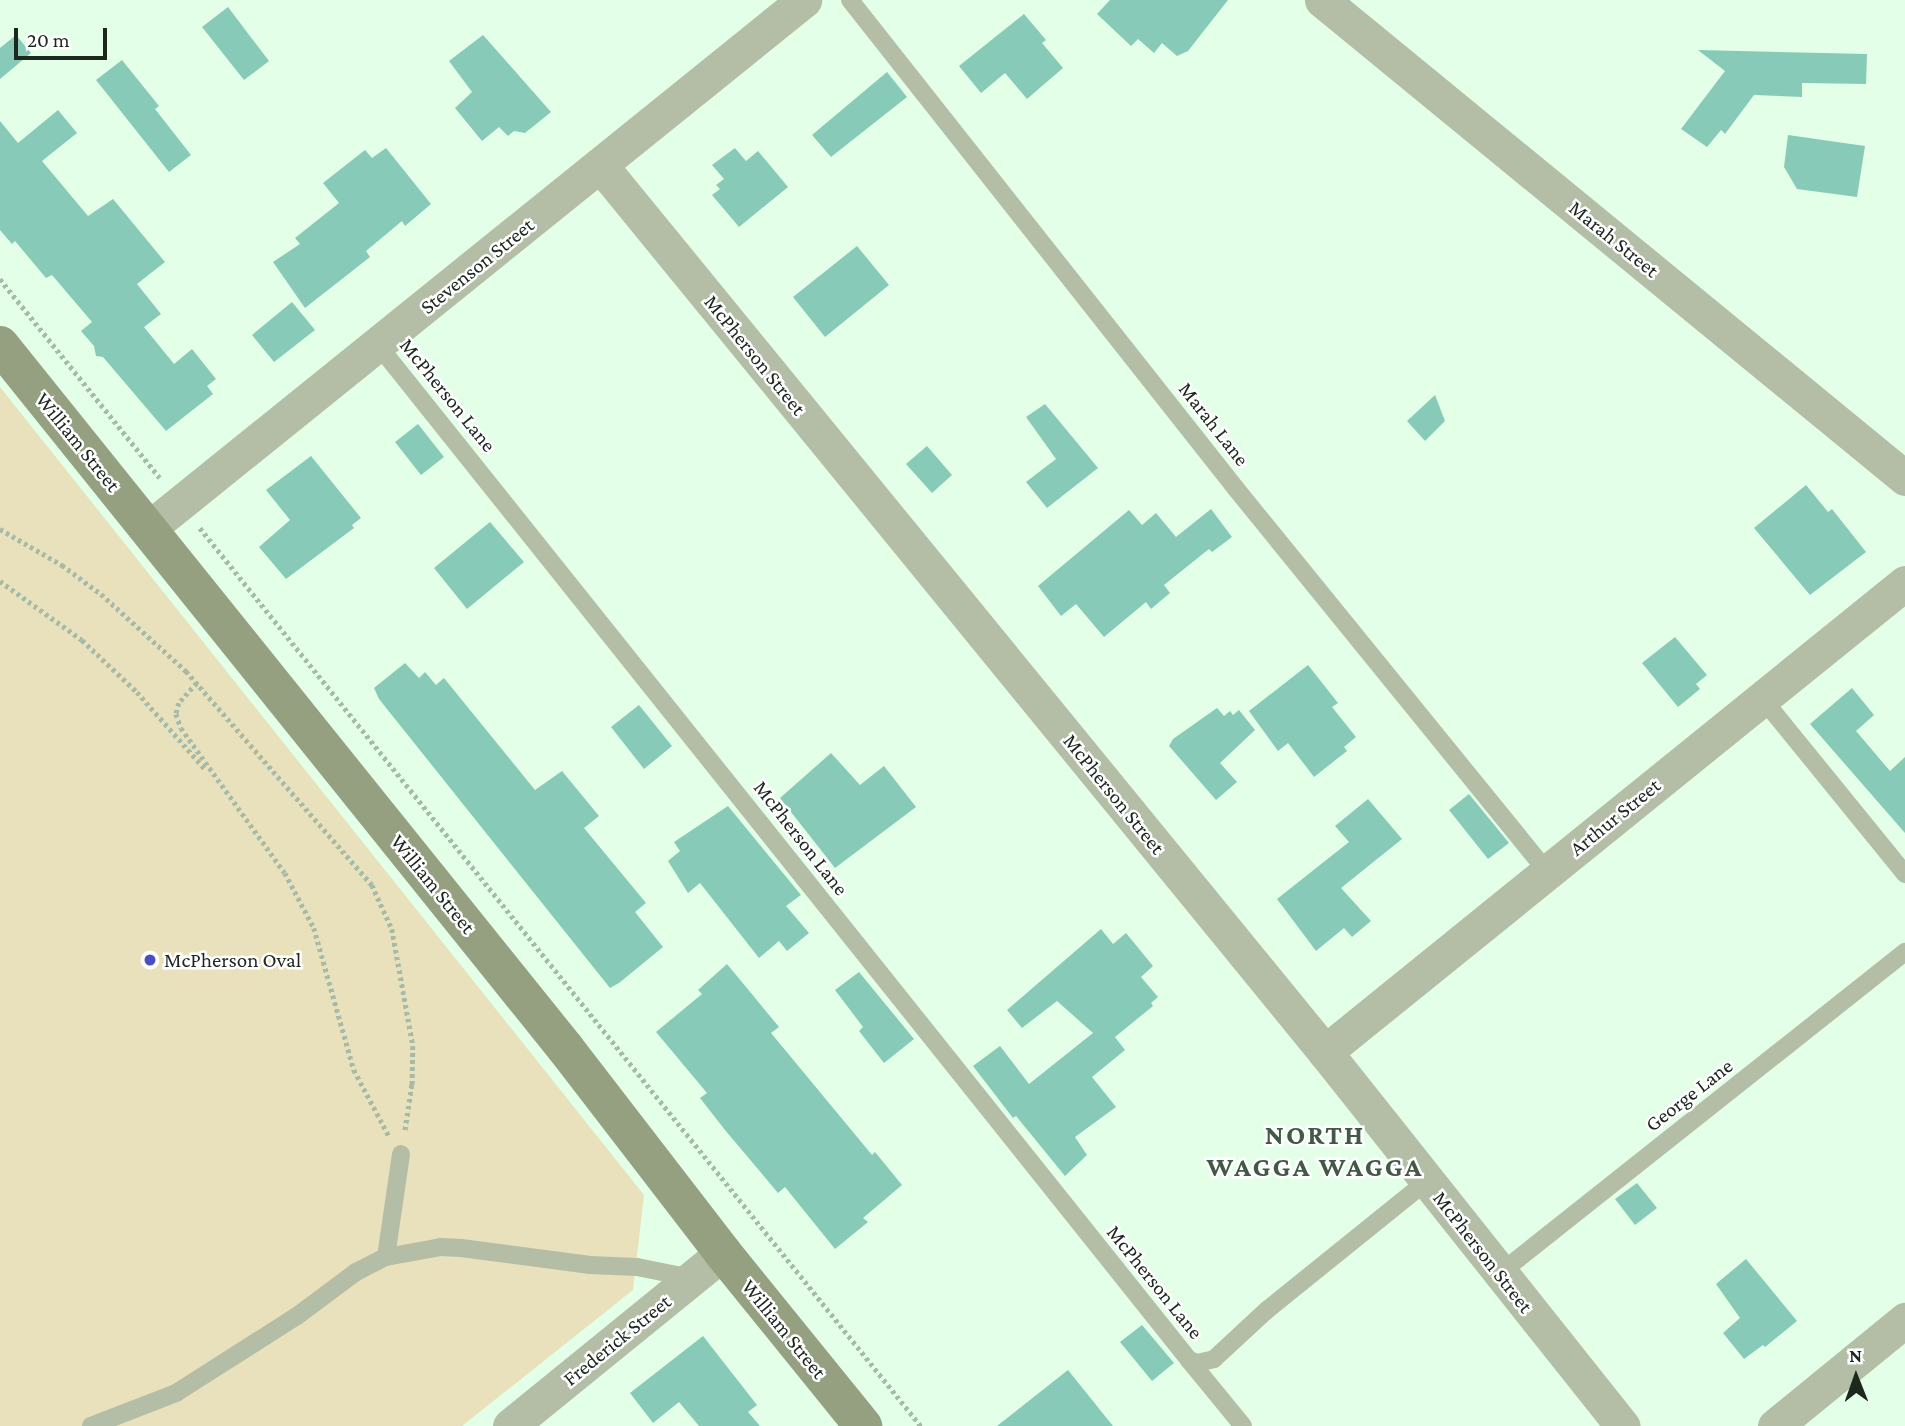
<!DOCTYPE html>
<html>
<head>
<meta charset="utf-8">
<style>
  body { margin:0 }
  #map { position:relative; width:1905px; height:1426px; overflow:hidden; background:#e3ffe7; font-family:"Crimson Pro",serif }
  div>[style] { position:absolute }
  .green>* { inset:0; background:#e8e1bb }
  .building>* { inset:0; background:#88cab8 }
  .path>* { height:4.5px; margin-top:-2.25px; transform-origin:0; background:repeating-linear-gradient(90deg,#a5bba8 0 3.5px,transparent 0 7px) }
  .lane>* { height:18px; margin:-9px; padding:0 9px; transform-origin:9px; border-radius:9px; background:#b4bda6 }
  .street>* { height:35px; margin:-17.5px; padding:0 17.5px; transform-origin:17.5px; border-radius:17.5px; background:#b4bda6 }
  .secondary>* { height:38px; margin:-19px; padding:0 19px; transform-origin:19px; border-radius:19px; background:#94a07f }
  .dots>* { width:19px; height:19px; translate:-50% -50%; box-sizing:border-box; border:4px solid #fff; border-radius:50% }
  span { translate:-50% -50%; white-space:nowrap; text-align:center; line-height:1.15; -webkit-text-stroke:5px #fff; paint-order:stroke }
  .street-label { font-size:21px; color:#1c271e }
  .poi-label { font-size:21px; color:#1c271e }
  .left { translate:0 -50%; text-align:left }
  .district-label { font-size:28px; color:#415945; font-weight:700; letter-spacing:2px }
  .north { position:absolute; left:1821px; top:1342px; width:70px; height:70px; -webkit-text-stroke:5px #fff; paint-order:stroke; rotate:359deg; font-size:19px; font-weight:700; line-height:28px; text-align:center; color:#1c271e }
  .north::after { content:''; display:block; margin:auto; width:24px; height:32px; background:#1c271e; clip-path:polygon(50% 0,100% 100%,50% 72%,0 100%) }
  .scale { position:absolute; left:14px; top:28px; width:93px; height:32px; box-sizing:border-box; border:4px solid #1c271e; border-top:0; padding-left:9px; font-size:21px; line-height:24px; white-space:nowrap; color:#1c271e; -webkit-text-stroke:5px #fff; paint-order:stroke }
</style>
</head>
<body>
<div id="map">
  <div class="green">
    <i style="clip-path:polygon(0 387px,644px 1195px,633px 1290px,462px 1426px,0 1426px)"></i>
  </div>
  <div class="building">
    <i style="clip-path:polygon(1110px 0,1228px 0,1188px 51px,1177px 56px,1162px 43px,1154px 53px,1138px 39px,1131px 46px,1097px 14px)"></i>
    <i style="clip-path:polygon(228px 7px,269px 61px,244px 80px,202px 27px)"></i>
    <i style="clip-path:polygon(1024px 14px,1046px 40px,1042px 43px,1063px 68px,1027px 99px,1005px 73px,981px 93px,959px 66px)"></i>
    <i style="clip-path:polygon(16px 35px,31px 53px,0 79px,0 48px)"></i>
    <i style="clip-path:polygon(483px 35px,551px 112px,525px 133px,514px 131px,508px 136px,499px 127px,482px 141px,455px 108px,472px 92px,449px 61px)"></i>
    <i style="clip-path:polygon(1698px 50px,1867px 54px,1866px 84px,1802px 83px,1802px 97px,1754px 95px,1725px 134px,1721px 130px,1707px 147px,1681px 129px,1725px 71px)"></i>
    <i style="clip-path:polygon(122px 60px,159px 106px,155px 109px,191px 155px,169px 172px,96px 80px)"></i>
    <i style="clip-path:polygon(887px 72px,907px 97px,831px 157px,812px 135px)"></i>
    <i style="clip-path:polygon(58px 110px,77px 133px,42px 161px,88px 216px,113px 199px,165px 262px,137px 284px,161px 314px,144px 327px,174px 364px,192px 349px,216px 379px,207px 386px,213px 394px,166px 431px,103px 357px,96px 356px,94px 346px,81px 331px,92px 322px,52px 275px,46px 278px,15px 241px,12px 244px,0 230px,0 121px,18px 143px)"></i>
    <i style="clip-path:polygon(1788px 135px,1865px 146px,1857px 197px,1797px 189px,1784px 167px)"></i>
    <i style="clip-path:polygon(386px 148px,431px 204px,405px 226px,402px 221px,366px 251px,370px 257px,305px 308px,273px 262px,300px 244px,295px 238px,339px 203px,323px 183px,365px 150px,372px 158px)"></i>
    <i style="clip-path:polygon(735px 148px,746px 161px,758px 151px,788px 187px,739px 227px,712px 195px,720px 189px,716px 185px,724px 179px,712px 165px)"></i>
    <i style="clip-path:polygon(857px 246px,889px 285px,825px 337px,793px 297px)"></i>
    <i style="clip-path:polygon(292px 302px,315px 330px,274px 362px,252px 335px)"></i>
    <i style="clip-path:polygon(1435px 395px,1445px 421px,1425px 441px,1407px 421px)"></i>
    <i style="clip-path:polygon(1045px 404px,1098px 468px,1047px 508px,1026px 482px,1056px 459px,1026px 417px)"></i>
    <i style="clip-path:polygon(418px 424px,444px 457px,421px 475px,395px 442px)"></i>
    <i style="clip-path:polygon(927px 446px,952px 475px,932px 493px,906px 464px)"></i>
    <i style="clip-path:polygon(311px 456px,361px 518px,352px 525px,354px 528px,286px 579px,259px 547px,290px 520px,266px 490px)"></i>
    <i style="clip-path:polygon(1806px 485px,1828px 512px,1832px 509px,1866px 552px,1810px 595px,1754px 528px)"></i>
    <i style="clip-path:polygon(1211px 509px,1232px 537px,1212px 552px,1209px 549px,1164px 585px,1170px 593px,1151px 609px,1146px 602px,1104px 637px,1076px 604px,1061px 616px,1038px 586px,1129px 510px,1142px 525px,1156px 513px,1176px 537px)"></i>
    <i style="clip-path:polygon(490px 522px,524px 562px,467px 609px,434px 568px)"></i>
    <i style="clip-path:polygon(1675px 637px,1707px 675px,1696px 684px,1700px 689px,1678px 707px,1642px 663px)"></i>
    <i style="clip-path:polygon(405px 663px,419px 678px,425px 672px,436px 685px,444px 678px,535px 790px,562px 771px,599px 816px,584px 828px,646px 903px,635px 912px,663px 947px,619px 983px,610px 988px,379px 699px,374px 688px)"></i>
    <i style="clip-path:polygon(1308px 665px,1338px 703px,1332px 707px,1356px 737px,1344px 747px,1347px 751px,1314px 777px,1288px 743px,1278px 751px,1249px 711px)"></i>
    <i style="clip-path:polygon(1852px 688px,1874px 715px,1856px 731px,1890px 771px,1905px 757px,1905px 833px,1810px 724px)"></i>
    <i style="clip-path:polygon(639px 705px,672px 746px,644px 769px,611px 727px)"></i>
    <i style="clip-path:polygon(1217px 708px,1224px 716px,1230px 711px,1233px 715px,1239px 710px,1255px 730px,1220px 763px,1237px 782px,1216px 800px,1169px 746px,1173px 739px)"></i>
    <i style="clip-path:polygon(831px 753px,860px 785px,884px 766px,916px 807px,835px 868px,780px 798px)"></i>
    <i style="clip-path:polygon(1469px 794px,1509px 843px,1488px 859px,1449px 810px)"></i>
    <i style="clip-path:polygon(1368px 799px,1402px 839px,1341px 888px,1371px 921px,1352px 937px,1344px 928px,1316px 951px,1277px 899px,1349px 842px,1335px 826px)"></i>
    <i style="clip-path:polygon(728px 806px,801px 895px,786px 906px,809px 933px,787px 951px,779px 941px,759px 958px,700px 883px,688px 893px,668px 861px,680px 851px,674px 842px)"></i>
    <i style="clip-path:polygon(1101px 929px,1113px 944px,1126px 933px,1153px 966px,1141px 977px,1158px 997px,1151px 1003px,1153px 1006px,1115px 1037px,1125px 1050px,1092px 1077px,1116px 1107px,1075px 1137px,1087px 1155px,1065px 1176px,1016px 1116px,1013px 1118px,973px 1066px,1000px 1046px,1029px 1084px,1093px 1033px,1057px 1001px,1022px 1028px,1007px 1010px)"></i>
    <i style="clip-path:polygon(727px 964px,779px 1027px,771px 1033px,872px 1155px,875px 1152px,902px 1185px,863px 1218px,868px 1222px,835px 1249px,785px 1187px,778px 1193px,725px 1130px,700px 1098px,707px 1093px,656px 1032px,702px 994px,698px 990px)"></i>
    <i style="clip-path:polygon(859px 972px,914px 1039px,884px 1063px,859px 1031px,863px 1027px,835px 990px)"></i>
    <i style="clip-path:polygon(1637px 1183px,1657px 1208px,1635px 1225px,1615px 1199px)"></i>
    <i style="clip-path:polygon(1746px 1259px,1797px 1321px,1765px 1347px,1763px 1345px,1744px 1359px,1723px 1333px,1740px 1318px,1716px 1284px)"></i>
    <i style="clip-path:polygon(1142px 1325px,1174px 1363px,1152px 1381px,1120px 1342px)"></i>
    <i style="clip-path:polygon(703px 1336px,757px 1405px,748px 1412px,760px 1426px,699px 1426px,679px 1402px,653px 1423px,630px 1393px)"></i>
    <i style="clip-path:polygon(1068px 1370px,1113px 1426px,997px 1426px)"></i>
  </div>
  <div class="path">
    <i style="left:0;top:279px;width:255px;rotate:51.2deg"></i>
    <i style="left:200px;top:528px;width:1152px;rotate:51.24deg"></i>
    <i style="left:0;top:529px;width:72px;rotate:30.1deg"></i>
    <i style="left:62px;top:565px;width:49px;rotate:36.6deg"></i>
    <i style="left:101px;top:594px;width:115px;rotate:42.2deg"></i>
    <i style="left:186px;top:671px;width:284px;rotate:49deg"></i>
    <i style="left:372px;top:885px;width:48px;rotate:65.6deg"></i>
    <i style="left:392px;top:929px;width:119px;rotate:79.8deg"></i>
    <i style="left:413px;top:1046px;width:39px;rotate:91deg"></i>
    <i style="left:412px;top:1085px;width:48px;rotate:98.5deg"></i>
    <i style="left:0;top:581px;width:101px;rotate:35.7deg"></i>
    <i style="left:82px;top:640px;width:76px;rotate:43.4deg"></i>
    <i style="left:137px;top:692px;width:104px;rotate:48.5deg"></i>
    <i style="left:197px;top:683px;width:27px;rotate:132deg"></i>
    <i style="left:179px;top:703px;width:11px;rotate:105deg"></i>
    <i style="left:176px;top:714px;width:15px;rotate:70deg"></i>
    <i style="left:181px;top:728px;width:178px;rotate:54.4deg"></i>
    <i style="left:285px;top:873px;width:62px;rotate:62.2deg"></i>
    <i style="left:314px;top:928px;width:148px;rotate:74.3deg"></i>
    <i style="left:354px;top:1070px;width:75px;rotate:62.1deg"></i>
  </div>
  <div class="lane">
    <i style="left:850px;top:0;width:624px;rotate:51.7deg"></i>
    <i style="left:1237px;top:490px;width:492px;rotate:50.9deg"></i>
    <i style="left:378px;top:345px;width:1299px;rotate:51.37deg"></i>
    <i style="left:1189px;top:1360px;width:9px;rotate:21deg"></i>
    <i style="left:1197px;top:1363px;width:17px;rotate:-13deg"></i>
    <i style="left:1214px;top:1359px;width:72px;rotate:-42.8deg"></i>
    <i style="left:1267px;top:1310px;width:206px;rotate:-38.9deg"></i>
    <i style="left:1762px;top:698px;width:227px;rotate:50.9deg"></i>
    <i style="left:386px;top:1257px;width:104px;rotate:-81.7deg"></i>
    <i style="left:1500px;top:1273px;width:517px;rotate:-38.4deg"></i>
    <i style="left:1189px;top:1360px;width:85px;rotate:50.7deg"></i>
    <i style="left:91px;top:1426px;width:91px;rotate:-21.2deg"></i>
    <i style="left:176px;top:1393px;width:143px;rotate:-32.5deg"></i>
    <i style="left:297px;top:1316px;width:74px;rotate:-36.7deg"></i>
    <i style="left:356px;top:1272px;width:34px;rotate:-27deg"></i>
    <i style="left:386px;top:1257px;width:56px;rotate:-10.3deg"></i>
    <i style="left:441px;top:1247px;width:20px;rotate:3deg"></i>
    <i style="left:461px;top:1248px;width:130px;rotate:7.5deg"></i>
    <i style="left:590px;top:1265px;width:47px;rotate:2.4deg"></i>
    <i style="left:637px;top:1267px;width:56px;rotate:11.3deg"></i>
  </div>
  <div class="street">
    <i style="left:1322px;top:0;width:754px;rotate:39.35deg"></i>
    <i style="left:601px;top:166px;width:1144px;rotate:50.75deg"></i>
    <i style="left:1325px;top:1052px;width:478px;rotate:51.5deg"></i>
    <i style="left:148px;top:529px;width:843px;rotate:-38.88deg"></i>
    <i style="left:1325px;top:1052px;width:746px;rotate:-38.96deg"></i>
    <i style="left:510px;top:1426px;width:274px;rotate:-39.1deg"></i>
    <i style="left:1775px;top:1426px;width:168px;rotate:-39.2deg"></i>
  </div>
  <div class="secondary">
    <i style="left:0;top:345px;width:903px;rotate:51.2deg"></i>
    <i style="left:566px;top:1049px;width:257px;rotate:52.4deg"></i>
    <i style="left:723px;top:1253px;width:223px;rotate:51deg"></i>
  </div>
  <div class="dots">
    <i style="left:150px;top:960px;background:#4b4dc3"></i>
  </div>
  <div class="street-label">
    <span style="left:1614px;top:239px;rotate:39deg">Marah Street</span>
    <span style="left:477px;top:266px;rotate:-39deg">Stevenson Street</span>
    <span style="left:755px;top:355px;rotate:51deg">McPherson Street</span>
    <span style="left:448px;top:395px;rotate:51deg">McPherson Lane</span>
    <span style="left:1214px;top:424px;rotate:52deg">Marah Lane</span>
    <span style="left:78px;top:442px;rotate:51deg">William Street</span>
    <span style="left:1114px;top:794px;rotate:51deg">McPherson Street</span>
    <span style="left:1615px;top:817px;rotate:-39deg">Arthur Street</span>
    <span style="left:801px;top:838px;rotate:52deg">McPherson Lane</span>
    <span style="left:433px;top:884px;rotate:51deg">William Street</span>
    <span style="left:1689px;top:1095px;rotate:-38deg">George Lane</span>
    <span style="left:1483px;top:1252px;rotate:52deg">McPherson Street</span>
    <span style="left:1155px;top:1282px;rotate:51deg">McPherson Lane</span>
    <span style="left:784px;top:1329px;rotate:51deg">William Street</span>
    <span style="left:617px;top:1340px;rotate:-39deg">Frederick Street</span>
  </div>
  <div class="poi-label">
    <span class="left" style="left:164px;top:960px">McPherson Oval</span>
  </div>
  <div class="district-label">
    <span style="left:1315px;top:1151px">NORTH<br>WAGGA WAGGA</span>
  </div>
  <div class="north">N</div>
  <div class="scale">20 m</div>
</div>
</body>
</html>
